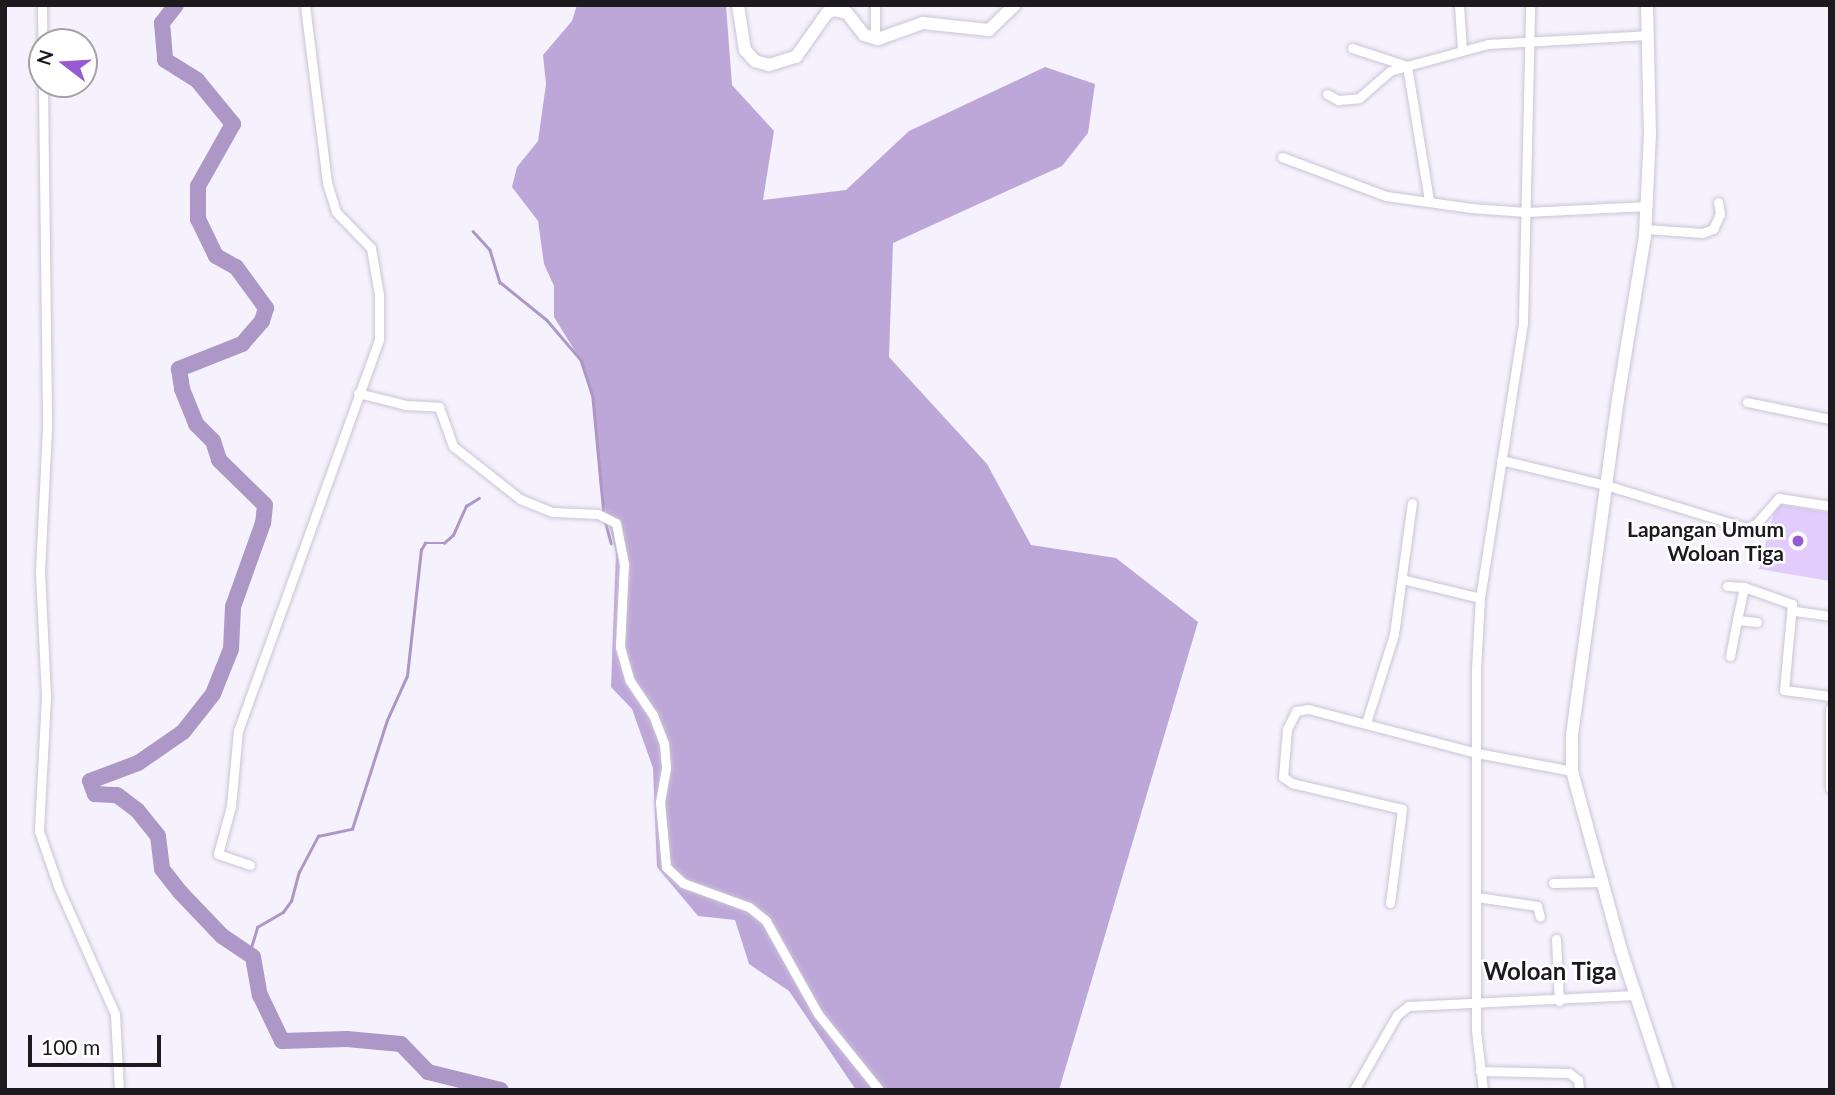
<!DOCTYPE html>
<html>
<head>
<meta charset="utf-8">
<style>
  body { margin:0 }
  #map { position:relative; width:1835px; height:1095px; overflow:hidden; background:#f6f2fd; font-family:Lato,sans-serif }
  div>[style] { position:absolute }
  .green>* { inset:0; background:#e2ccfe }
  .forest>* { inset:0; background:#bda7d9 }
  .stream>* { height:2.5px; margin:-1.25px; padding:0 1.25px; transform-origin:1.25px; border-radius:1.25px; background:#ac97c7 }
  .river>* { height:16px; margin:-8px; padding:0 8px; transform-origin:8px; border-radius:8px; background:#ac97c7 }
  .roads { filter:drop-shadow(0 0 2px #cbc4d6) drop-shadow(0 0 2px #cbc4d6) }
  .street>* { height:9px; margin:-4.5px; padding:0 4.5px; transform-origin:4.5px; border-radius:4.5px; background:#fff }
  .secondary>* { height:12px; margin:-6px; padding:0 6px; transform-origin:6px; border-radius:6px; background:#fff }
  .dots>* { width:19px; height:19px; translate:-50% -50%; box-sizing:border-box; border:4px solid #fff; border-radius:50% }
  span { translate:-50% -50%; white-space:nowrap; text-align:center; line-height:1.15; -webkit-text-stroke:5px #fff; paint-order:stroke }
  .poi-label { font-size:21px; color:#1c191f; font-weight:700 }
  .right { translate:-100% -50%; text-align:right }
  .quarter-label { font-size:24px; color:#1c191f; font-weight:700 }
  .frame { position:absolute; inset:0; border:7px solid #1c191f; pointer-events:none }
  .north { position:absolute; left:28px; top:28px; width:70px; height:70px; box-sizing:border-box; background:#fff; border:2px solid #a4a3a5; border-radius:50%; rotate:287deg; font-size:19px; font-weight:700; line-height:28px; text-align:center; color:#1c191f }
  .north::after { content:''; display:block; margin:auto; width:24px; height:32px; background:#965ad1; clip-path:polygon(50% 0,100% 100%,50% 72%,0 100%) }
  .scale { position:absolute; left:28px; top:1035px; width:133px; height:32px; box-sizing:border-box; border:4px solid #1c191f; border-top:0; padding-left:9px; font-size:21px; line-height:24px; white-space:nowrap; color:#1c191f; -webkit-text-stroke:5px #fff; paint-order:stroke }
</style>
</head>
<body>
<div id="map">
  <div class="green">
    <i style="clip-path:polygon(1776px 504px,1830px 513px,1830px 581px,1759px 569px)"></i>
  </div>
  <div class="forest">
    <i style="clip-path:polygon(577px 5px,726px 5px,732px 85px,774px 131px,763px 200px,846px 190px,909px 131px,1045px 67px,1095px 84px,1088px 133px,1062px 166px,893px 243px,889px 357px,987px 464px,1031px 545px,1116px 558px,1198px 622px,1059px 1090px,856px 1090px,789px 991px,749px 964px,735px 920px,698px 916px,657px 867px,653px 768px,632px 709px,611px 687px,616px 553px,600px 488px,593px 398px,581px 361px,554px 317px,554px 286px,544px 264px,538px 221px,512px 187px,517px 167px,538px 141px,546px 84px,543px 55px,572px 21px)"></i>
  </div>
  <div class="stream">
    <i style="left:473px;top:231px;width:25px;rotate:48deg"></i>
    <i style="left:490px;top:250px;width:34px;rotate:73deg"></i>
    <i style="left:500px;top:282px;width:60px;rotate:39deg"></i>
    <i style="left:547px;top:320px;width:52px;rotate:49.6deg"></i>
    <i style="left:581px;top:360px;width:40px;rotate:72deg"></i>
    <i style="left:593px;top:398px;width:117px;rotate:84.6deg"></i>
    <i style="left:605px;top:520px;width:24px;rotate:75deg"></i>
    <i style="left:249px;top:954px;width:28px;rotate:-73deg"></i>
    <i style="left:257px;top:927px;width:30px;rotate:-30deg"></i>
    <i style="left:283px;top:912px;width:14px;rotate:-54deg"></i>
    <i style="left:291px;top:901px;width:30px;rotate:-75deg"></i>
    <i style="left:299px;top:872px;width:41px;rotate:-62.2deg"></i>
    <i style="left:318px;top:836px;width:35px;rotate:-12deg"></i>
    <i style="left:352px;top:829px;width:114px;rotate:-72.2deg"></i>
    <i style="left:387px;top:720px;width:48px;rotate:-65.6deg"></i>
    <i style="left:407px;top:676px;width:127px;rotate:-83.7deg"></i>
    <i style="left:421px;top:550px;width:8px;rotate:-60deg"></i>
    <i style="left:425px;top:543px;width:19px"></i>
    <i style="left:444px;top:543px;width:12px;rotate:-42deg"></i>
    <i style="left:453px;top:535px;width:32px;rotate:-66deg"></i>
    <i style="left:466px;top:506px;width:15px;rotate:-32deg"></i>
  </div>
  <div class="river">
    <i style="left:176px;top:5px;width:23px;rotate:128deg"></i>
    <i style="left:162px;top:23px;width:37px;rotate:85deg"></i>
    <i style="left:165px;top:60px;width:38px;rotate:32deg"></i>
    <i style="left:197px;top:80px;width:57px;rotate:50.7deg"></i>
    <i style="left:233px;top:124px;width:71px;rotate:119.4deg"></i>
    <i style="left:198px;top:186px;width:33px;rotate:90deg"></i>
    <i style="left:198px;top:219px;width:41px;rotate:64.1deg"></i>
    <i style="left:216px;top:256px;width:23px;rotate:29deg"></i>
    <i style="left:236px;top:267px;width:51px;rotate:53.8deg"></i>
    <i style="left:266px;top:308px;width:14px;rotate:107deg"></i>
    <i style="left:262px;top:321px;width:30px;rotate:131deg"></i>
    <i style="left:242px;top:344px;width:68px;rotate:158.4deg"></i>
    <i style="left:179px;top:369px;width:20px;rotate:81deg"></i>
    <i style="left:182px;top:389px;width:38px;rotate:68deg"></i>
    <i style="left:196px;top:424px;width:24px;rotate:45deg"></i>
    <i style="left:213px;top:441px;width:20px;rotate:72deg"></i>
    <i style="left:219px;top:460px;width:64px;rotate:44.4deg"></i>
    <i style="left:265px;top:505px;width:18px;rotate:96deg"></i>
    <i style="left:263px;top:523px;width:89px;rotate:109.7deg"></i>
    <i style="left:233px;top:607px;width:42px;rotate:92.7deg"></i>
    <i style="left:231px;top:649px;width:48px;rotate:111.8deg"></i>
    <i style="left:213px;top:694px;width:48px;rotate:128.3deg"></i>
    <i style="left:183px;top:732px;width:55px;rotate:145.4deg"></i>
    <i style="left:138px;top:763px;width:51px;rotate:159.4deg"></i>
    <i style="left:90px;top:781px;width:14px;rotate:69deg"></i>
    <i style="left:95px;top:794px;width:22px;rotate:3deg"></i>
    <i style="left:117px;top:795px;width:25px;rotate:37deg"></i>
    <i style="left:137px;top:810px;width:33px;rotate:51deg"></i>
    <i style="left:158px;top:836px;width:33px;rotate:83deg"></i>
    <i style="left:162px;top:869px;width:29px;rotate:52deg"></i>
    <i style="left:180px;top:892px;width:61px;rotate:46.3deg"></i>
    <i style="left:222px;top:936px;width:37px;rotate:34deg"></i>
    <i style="left:253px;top:957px;width:39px;rotate:80deg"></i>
    <i style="left:260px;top:995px;width:51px;rotate:64.4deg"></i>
    <i style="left:282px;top:1041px;width:65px;rotate:-1.8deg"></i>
    <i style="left:347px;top:1039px;width:54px;rotate:5.3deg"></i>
    <i style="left:401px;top:1044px;width:39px;rotate:46deg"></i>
    <i style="left:428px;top:1072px;width:75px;rotate:13.9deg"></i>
  </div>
  <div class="roads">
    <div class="street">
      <i style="left:42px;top:5px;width:423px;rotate:89.3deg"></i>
      <i style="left:47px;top:428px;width:145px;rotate:92.8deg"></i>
      <i style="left:40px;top:573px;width:124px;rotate:87.2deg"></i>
      <i style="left:46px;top:697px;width:134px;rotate:93deg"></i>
      <i style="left:39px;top:831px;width:58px;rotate:70.9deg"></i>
      <i style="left:58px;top:886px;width:140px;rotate:66deg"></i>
      <i style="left:115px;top:1014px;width:76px;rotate:87deg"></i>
      <i style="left:1459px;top:5px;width:45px;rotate:86.2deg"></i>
      <i style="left:875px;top:38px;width:33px;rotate:-90deg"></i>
      <i style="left:1352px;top:48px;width:58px;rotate:18.1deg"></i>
      <i style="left:1407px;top:66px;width:84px;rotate:-15.2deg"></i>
      <i style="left:1488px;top:44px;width:159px;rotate:-3.2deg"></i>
      <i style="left:1327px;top:94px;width:13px;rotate:29deg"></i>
      <i style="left:1338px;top:100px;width:21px;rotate:-5deg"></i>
      <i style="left:1359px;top:98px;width:41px;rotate:-41.1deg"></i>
      <i style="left:1390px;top:71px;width:18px;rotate:-16deg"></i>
      <i style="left:1407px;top:66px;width:137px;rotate:80.7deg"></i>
      <i style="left:1282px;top:157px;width:111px;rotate:20.6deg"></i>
      <i style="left:1386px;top:196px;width:86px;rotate:8deg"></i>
      <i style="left:1471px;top:208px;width:55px;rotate:4.2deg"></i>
      <i style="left:1526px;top:212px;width:122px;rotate:-2.8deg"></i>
      <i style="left:1646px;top:229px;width:56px;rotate:4.1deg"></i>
      <i style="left:1702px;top:233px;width:12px;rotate:-20deg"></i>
      <i style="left:1713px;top:229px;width:17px;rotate:-65deg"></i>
      <i style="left:1720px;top:214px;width:12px;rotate:-99deg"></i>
      <i style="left:358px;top:393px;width:49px;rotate:14deg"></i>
      <i style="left:406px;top:405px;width:33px;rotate:3deg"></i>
      <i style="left:439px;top:407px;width:41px;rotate:70.3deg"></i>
      <i style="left:453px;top:446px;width:85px;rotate:38.3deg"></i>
      <i style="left:520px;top:499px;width:35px;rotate:22deg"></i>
      <i style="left:553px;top:512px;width:45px;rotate:2.5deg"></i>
      <i style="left:598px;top:514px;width:20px;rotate:27deg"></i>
      <i style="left:616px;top:523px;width:42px;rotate:79deg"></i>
      <i style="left:624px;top:564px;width:83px;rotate:92.8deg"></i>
      <i style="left:620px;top:647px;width:35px;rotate:74deg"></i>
      <i style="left:630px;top:681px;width:41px;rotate:55.9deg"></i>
      <i style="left:653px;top:715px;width:31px;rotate:69deg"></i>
      <i style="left:664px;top:744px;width:24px;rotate:85deg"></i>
      <i style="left:666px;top:768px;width:35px;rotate:100deg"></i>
      <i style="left:660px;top:802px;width:65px;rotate:84.7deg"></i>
      <i style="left:666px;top:867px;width:23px;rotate:43deg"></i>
      <i style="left:683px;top:883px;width:70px;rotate:20deg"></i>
      <i style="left:749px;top:907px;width:22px;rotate:39deg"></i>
      <i style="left:766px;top:921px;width:107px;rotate:60.8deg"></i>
      <i style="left:818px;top:1014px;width:97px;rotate:51.2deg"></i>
      <i style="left:1747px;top:402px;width:85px;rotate:11.6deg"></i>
      <i style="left:1501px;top:460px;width:111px;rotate:13.5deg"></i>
      <i style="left:1609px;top:486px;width:143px;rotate:17deg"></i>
      <i style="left:1746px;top:528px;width:11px;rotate:-22deg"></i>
      <i style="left:1756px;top:524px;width:35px;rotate:-49deg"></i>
      <i style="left:1779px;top:498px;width:52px;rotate:8.9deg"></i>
      <i style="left:1402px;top:579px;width:80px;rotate:13.7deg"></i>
      <i style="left:1727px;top:586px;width:17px;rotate:3deg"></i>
      <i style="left:1795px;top:611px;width:35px;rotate:8deg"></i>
      <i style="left:1757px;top:622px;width:20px;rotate:-174deg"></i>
      <i style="left:1737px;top:620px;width:34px;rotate:-78deg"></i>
      <i style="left:1744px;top:587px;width:51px;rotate:19.5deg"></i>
      <i style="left:1792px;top:604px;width:86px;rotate:95.3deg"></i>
      <i style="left:1784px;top:690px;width:46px;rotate:7.4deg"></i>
      <i style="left:1730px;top:656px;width:37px;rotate:-79deg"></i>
      <i style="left:1830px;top:709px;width:79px;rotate:90deg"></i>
      <i style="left:1366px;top:723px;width:93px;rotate:-72.5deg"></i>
      <i style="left:1394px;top:634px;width:132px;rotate:-82.2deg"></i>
      <i style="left:250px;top:865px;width:34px;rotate:-161deg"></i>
      <i style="left:218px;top:854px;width:50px;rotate:-74.8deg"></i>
      <i style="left:231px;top:806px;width:75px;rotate:-84.7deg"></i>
      <i style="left:238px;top:731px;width:417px;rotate:-70.2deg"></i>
      <i style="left:379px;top:339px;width:44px;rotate:-90deg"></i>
      <i style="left:379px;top:295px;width:48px;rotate:-99.7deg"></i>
      <i style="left:371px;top:248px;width:50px;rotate:-134.2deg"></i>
      <i style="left:336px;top:212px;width:31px;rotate:-107deg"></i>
      <i style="left:327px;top:182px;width:178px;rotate:-97.1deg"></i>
      <i style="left:1553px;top:883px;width:49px;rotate:-1.2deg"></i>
      <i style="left:1477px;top:897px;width:61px;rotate:8.5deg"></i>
      <i style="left:1537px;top:906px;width:11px;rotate:75deg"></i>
      <i style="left:1390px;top:903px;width:95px;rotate:-82.7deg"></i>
      <i style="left:1402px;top:809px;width:113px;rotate:-166.7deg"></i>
      <i style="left:1292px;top:783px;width:11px;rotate:-146deg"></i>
      <i style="left:1283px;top:777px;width:48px;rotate:-85.2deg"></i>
      <i style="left:1287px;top:729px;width:20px;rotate:-63deg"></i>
      <i style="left:1296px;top:711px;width:12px;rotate:-9deg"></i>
      <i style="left:1308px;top:709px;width:175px;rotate:14.6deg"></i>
      <i style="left:1477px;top:753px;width:97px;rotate:10.7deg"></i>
      <i style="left:1556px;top:939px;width:62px;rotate:87.2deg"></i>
      <i style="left:1480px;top:1071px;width:89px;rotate:1.3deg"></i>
      <i style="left:1569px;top:1073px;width:11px;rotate:38deg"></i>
      <i style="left:1578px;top:1080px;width:10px;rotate:84deg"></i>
      <i style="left:1354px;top:1090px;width:86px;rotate:-60.2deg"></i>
      <i style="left:1397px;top:1015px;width:14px;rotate:-39deg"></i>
      <i style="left:1408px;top:1006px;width:228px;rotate:-2.8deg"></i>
      <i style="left:1483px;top:1090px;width:60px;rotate:-96.7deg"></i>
      <i style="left:1476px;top:1030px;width:361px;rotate:-90deg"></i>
      <i style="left:1476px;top:669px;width:71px;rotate:-86.8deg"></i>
      <i style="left:1480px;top:598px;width:279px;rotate:-81.1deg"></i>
      <i style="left:1523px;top:322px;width:317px;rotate:-88.7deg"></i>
    </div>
    <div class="secondary">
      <i style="left:738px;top:5px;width:46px;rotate:81.2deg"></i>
      <i style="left:745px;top:50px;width:15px;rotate:48deg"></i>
      <i style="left:755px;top:61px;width:15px;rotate:16deg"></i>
      <i style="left:769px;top:65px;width:28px;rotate:-17deg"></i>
      <i style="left:796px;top:57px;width:54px;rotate:-54.8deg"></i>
      <i style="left:827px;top:13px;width:8px;rotate:-23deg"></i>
      <i style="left:834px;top:10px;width:13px;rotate:13deg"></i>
      <i style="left:847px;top:13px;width:28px;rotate:52deg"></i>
      <i style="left:864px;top:35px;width:15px;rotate:16deg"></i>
      <i style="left:878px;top:39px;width:48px;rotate:-19.6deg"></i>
      <i style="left:923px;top:23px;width:66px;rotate:6.1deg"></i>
      <i style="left:989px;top:30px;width:36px;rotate:-44deg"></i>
      <i style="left:1647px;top:5px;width:128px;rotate:88.7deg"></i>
      <i style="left:1650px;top:133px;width:103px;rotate:92.8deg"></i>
      <i style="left:1645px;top:236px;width:165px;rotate:99.4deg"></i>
      <i style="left:1618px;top:399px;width:339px;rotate:97.8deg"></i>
      <i style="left:1572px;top:735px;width:36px;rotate:90deg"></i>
      <i style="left:1572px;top:771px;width:186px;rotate:74.7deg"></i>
      <i style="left:1621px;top:950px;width:147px;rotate:71.8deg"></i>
    </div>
  </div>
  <div class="dots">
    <i style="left:1798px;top:541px;background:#965ad1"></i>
  </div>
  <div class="poi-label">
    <span class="right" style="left:1784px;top:541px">Lapangan Umum<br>Woloan Tiga</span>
  </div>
  <div class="quarter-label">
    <span style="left:1550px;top:971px">Woloan Tiga</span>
  </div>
  <div class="frame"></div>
  <div class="north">N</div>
  <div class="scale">100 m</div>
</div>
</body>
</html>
